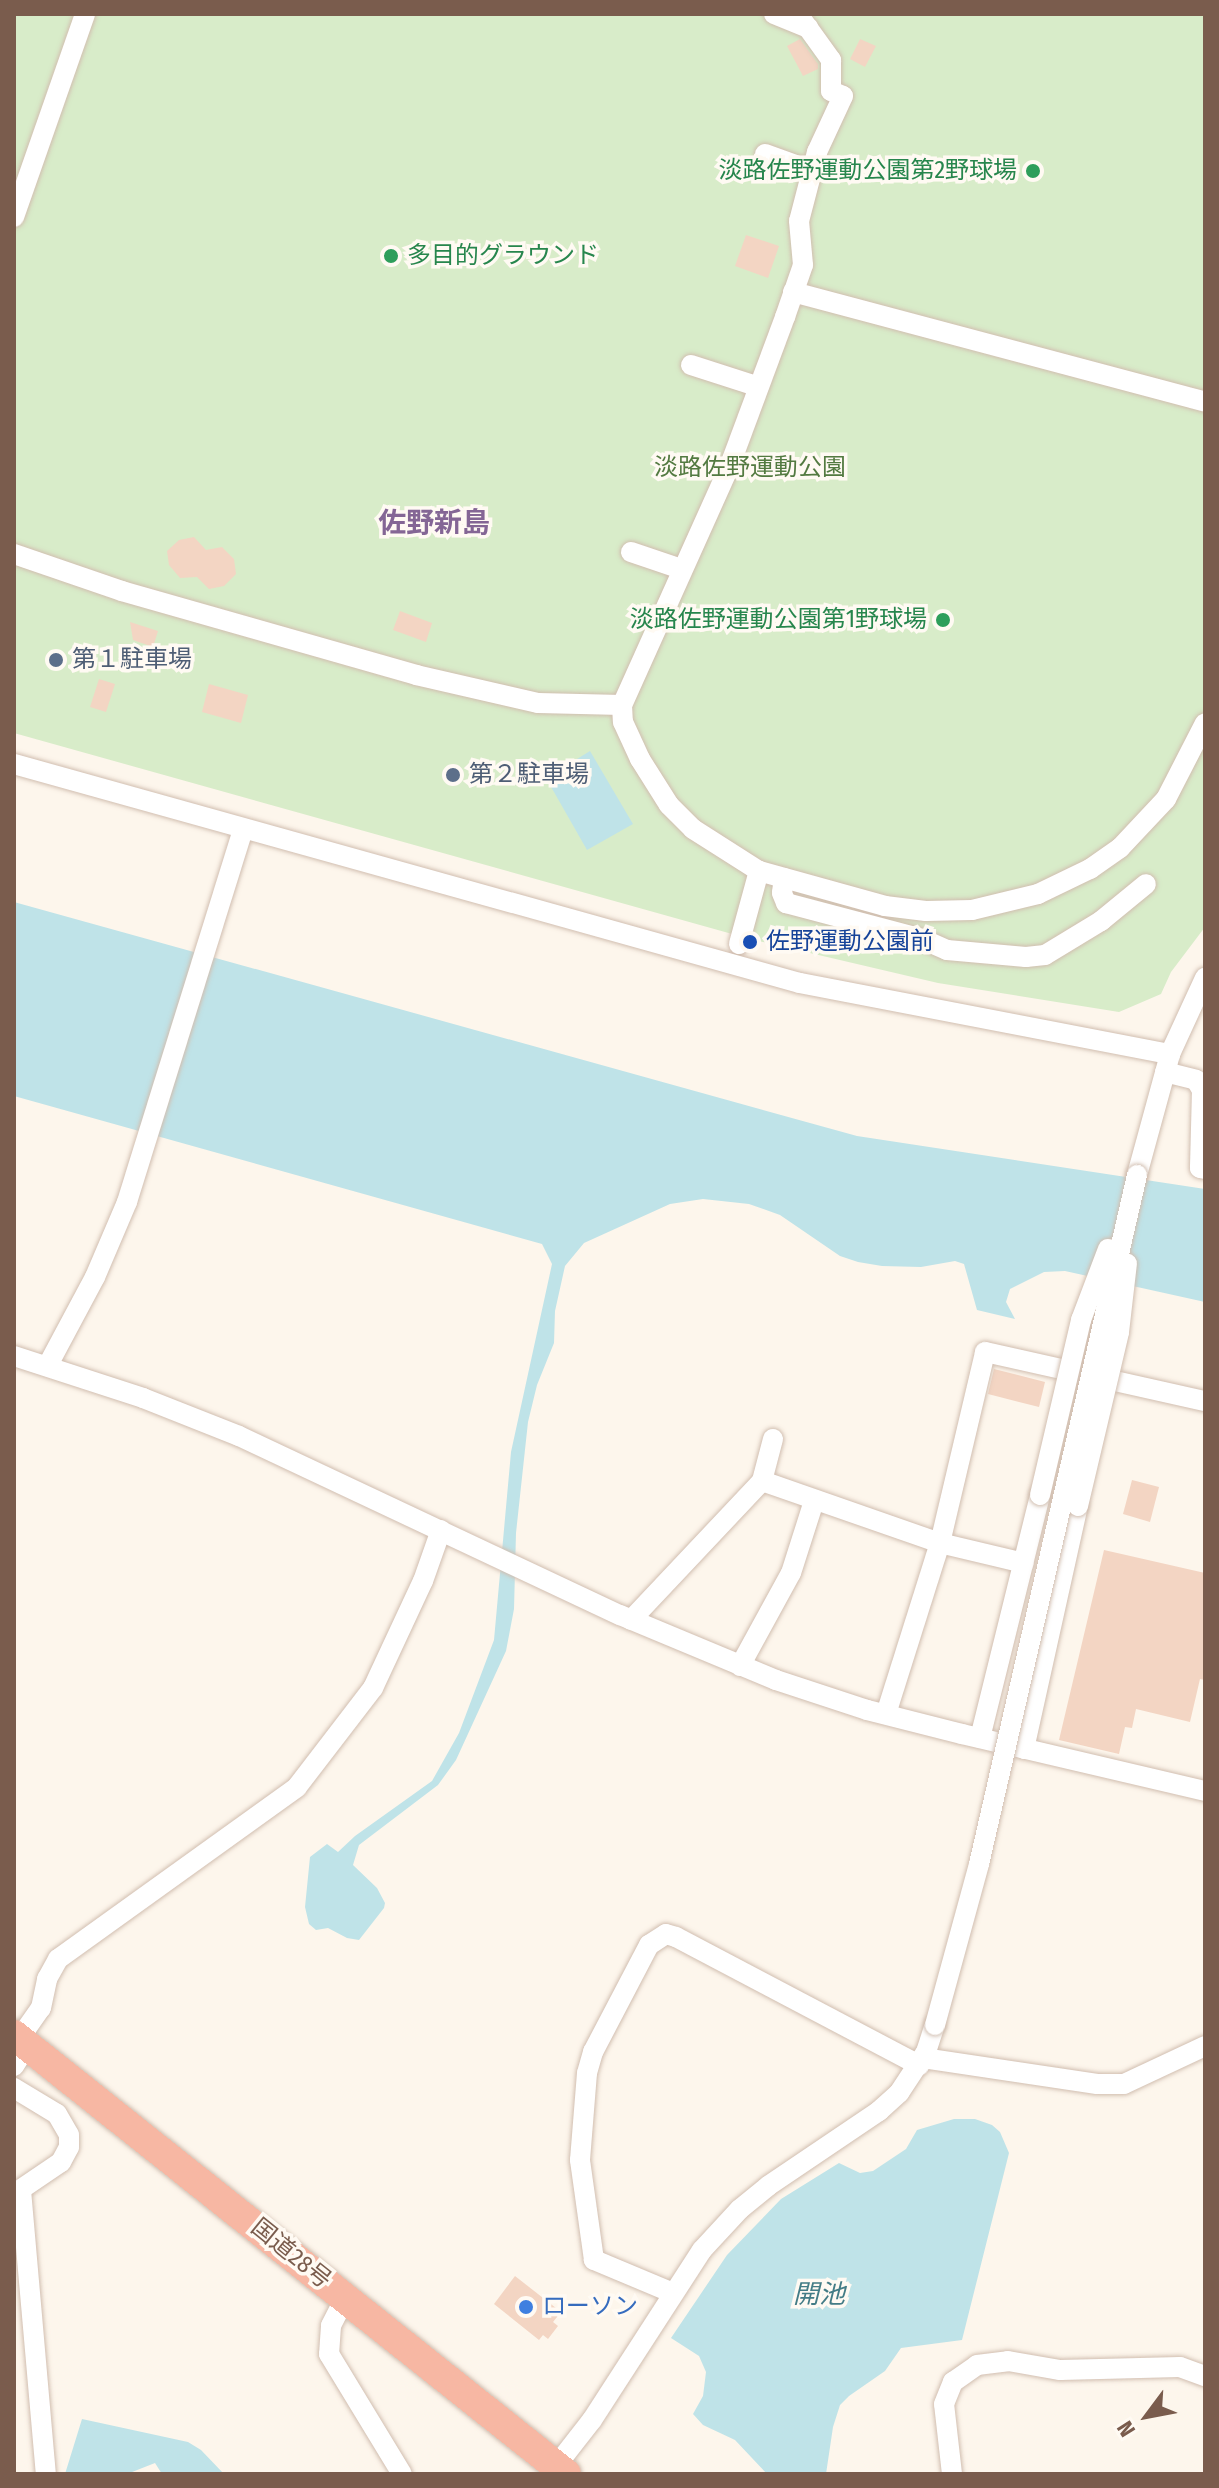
<!DOCTYPE html>
<html>
<head>
<meta charset="utf-8">
<style>
  body { margin:0 }
  #map { position:relative; width:1219px; height:2488px; overflow:hidden; background:#fdf6ec; font-family:"Fira Sans Condensed","Noto Sans JP",sans-serif }
  div>[style] { position:absolute }
  .green>* { inset:0; background:#d8ecc9 }
  .water>* { inset:0; background:#bfe3e8 }
  .building>* { inset:0; background:#f3d5c3 }
  .roads { filter:drop-shadow(0 0 2px #d1beb0) drop-shadow(0 0 2px #d1beb0) }
  .minor>* { height:20px; margin:-10px; padding:0 10px; transform-origin:10px; border-radius:10px; background:#fff }
  .highway>* { height:30px; margin:-15px; padding:0 15px; transform-origin:15px; border-radius:15px; background:#f7b7a3 }
  .bridges { filter:drop-shadow(0 0 2px #d1beb0) drop-shadow(0 0 2px #d1beb0) }
  .minor-bridge>* { height:20px; margin:-10px; padding:0 10px; transform-origin:10px; border-radius:10px; background:#fff }
  .dots>* { width:22px; height:22px; translate:-50% -50%; box-sizing:border-box; border:4px solid #fffaf3; border-radius:50% }
  span { translate:-50% -50%; white-space:nowrap; text-align:center; line-height:1.15; -webkit-text-stroke:7px #fffaf3; paint-order:stroke }
  .leisure-label { font-size:24px; color:#27864d }
  .right { translate:-100% -50%; text-align:right }
  .left { translate:0 -50%; text-align:left }
  .park-label { font-size:24px; color:#537a41 }
  .service-label { font-size:24px; color:#4e5e75 }
  .transit-label { font-size:24px; color:#164399 }
  .street-label { font-size:24px; color:#7a5c4d }
  .shop-label { font-size:24px; color:#366cbe }
  .water-label { font-size:26px; color:#437c86; font-style:italic }
  .quarter-label { font-size:28px; color:#846695; font-weight:700 }
  .frame { position:absolute; inset:0; border:16px solid #7a5c4d; pointer-events:none }
  .north { position:absolute; left:1107px; top:2376px; width:80px; height:80px; -webkit-text-stroke:6px #fffaf3; paint-order:stroke; rotate:238deg; font-size:22px; font-weight:700; line-height:32px; text-align:center; color:#7a5c4d }
  .north::after { content:''; display:block; margin:auto; width:28px; height:36px; background:#7a5c4d; clip-path:polygon(50% 0,100% 100%,50% 72%,0 100%) }
</style>
</head>
<body>
<div id="map">
  <div class="green">
    <i style="clip-path:polygon(14px 14px,1205px 14px,1205px 927px,1171px 972px,1161px 994px,1119px 1012px,938px 983px,750px 939px,14px 733px)"></i>
  </div>
  <div class="water">
    <i style="clip-path:polygon(590px 751px,633px 824px,587px 850px,546px 778px)"></i>
    <i style="clip-path:polygon(14px 902px,857px 1136px,1205px 1189px,1205px 1302px,1065px 1271px,1044px 1272px,1010px 1289px,1006px 1302px,1015px 1319px,977px 1310px,964px 1264px,955px 1261px,921px 1267px,882px 1266px,858px 1262px,840px 1256px,780px 1215px,749px 1204px,703px 1199px,670px 1204px,584px 1243px,565px 1266px,555px 1311px,554px 1343px,537px 1385px,528px 1422px,516px 1533px,514px 1609px,506px 1651px,456px 1760px,438px 1785px,359px 1845px,353px 1865px,377px 1888px,385px 1903px,384px 1908px,359px 1940px,347px 1938px,328px 1928px,316px 1930px,309px 1924px,305px 1907px,310px 1857px,327px 1844px,338px 1852px,355px 1836px,432px 1781px,459px 1733px,494px 1640px,511px 1452px,552px 1264px,542px 1244px,14px 1096px)"></i>
    <i style="clip-path:polygon(954px 2119px,975px 2119px,992px 2125px,1000px 2132px,1009px 2153px,962px 2340px,901px 2348px,885px 2371px,849px 2396px,840px 2405px,833px 2427px,826px 2474px,767px 2474px,735px 2440px,703px 2425px,693px 2414px,703px 2396px,706px 2372px,699px 2356px,671px 2338px,727px 2255px,781px 2199px,839px 2163px,860px 2173px,873px 2171px,906px 2149px,917px 2130px)"></i>
    <i style="clip-path:polygon(82px 2419px,188px 2442px,201px 2450px,224px 2474px,162px 2474px,155px 2463px,127px 2474px,65px 2474px)"></i>
  </div>
  <div class="building">
    <i style="clip-path:polygon(800px 39px,818px 64px,818px 69px,803px 76px,787px 46px)"></i>
    <i style="clip-path:polygon(860px 39px,876px 46px,865px 67px,850px 59px)"></i>
    <i style="clip-path:polygon(746px 235px,779px 246px,768px 278px,735px 266px)"></i>
    <i style="clip-path:polygon(194px 537px,206px 550px,222px 547px,234px 559px,236px 574px,224px 586px,209px 589px,197px 577px,180px 578px,169px 565px,167px 551px,179px 540px)"></i>
    <i style="clip-path:polygon(400px 611px,432px 623px,426px 642px,393px 630px)"></i>
    <i style="clip-path:polygon(130px 622px,158px 631px,153px 647px,133px 640px)"></i>
    <i style="clip-path:polygon(99px 679px,115px 684px,106px 712px,90px 707px)"></i>
    <i style="clip-path:polygon(209px 684px,248px 695px,241px 723px,202px 712px)"></i>
    <i style="clip-path:polygon(994px 1369px,1045px 1382px,1039px 1407px,988px 1394px)"></i>
    <i style="clip-path:polygon(1132px 1480px,1159px 1487px,1150px 1522px,1123px 1514px)"></i>
    <i style="clip-path:polygon(1104px 1550px,1205px 1573px,1205px 1680px,1200px 1679px,1190px 1722px,1136px 1709px,1132px 1728px,1125px 1727px,1119px 1754px,1059px 1740px)"></i>
    <i style="clip-path:polygon(515px 2276px,561px 2312px,553px 2322px,558px 2326px,548px 2339px,543px 2335px,539px 2340px,494px 2304px)"></i>
  </div>
  <div class="roads">
    <div class="minor">
      <i style="left:774px;top:14px;width:37px;rotate:22deg"></i>
      <i style="left:798px;top:14px;width:57px;rotate:54.3deg"></i>
      <i style="left:831px;top:60px;width:31px;rotate:90deg"></i>
      <i style="left:831px;top:91px;width:13px;rotate:23deg"></i>
      <i style="left:843px;top:96px;width:62px;rotate:114.9deg"></i>
      <i style="left:817px;top:152px;width:71px;rotate:104.6deg"></i>
      <i style="left:799px;top:221px;width:44px;rotate:84.8deg"></i>
      <i style="left:803px;top:265px;width:55px;rotate:109.1deg"></i>
      <i style="left:785px;top:317px;width:158px;rotate:110.4deg"></i>
      <i style="left:730px;top:465px;width:263px;rotate:114.2deg"></i>
      <i style="left:622px;top:705px;width:17px;rotate:87deg"></i>
      <i style="left:623px;top:722px;width:41px;rotate:65.3deg"></i>
      <i style="left:640px;top:759px;width:54px;rotate:57.8deg"></i>
      <i style="left:669px;top:805px;width:34px;rotate:45deg"></i>
      <i style="left:693px;top:829px;width:78px;rotate:32.5deg"></i>
      <i style="left:759px;top:871px;width:131px;rotate:15.5deg"></i>
      <i style="left:885px;top:906px;width:41px;rotate:7deg"></i>
      <i style="left:926px;top:911px;width:46px;rotate:-1.2deg"></i>
      <i style="left:972px;top:910px;width:68px;rotate:-13.6deg"></i>
      <i style="left:1038px;top:894px;width:58px;rotate:-25.7deg"></i>
      <i style="left:1090px;top:869px;width:37px;rotate:-35deg"></i>
      <i style="left:1120px;top:848px;width:67px;rotate:-46.8deg"></i>
      <i style="left:1166px;top:799px;width:85px;rotate:-62.8deg"></i>
      <i style="left:765px;top:154px;width:50px;rotate:19.9deg"></i>
      <i style="left:14px;top:217px;width:215px;rotate:-70.7deg"></i>
      <i style="left:793px;top:292px;width:426px;rotate:14.9deg"></i>
      <i style="left:691px;top:365px;width:71px;rotate:17.9deg"></i>
      <i style="left:631px;top:552px;width:53px;rotate:18.8deg"></i>
      <i style="left:14px;top:554px;width:114px;rotate:18.9deg"></i>
      <i style="left:122px;top:591px;width:306px;rotate:15.9deg"></i>
      <i style="left:416px;top:675px;width:125px;rotate:12.9deg"></i>
      <i style="left:538px;top:703px;width:84px;rotate:1.4deg"></i>
      <i style="left:14px;top:764px;width:816px;rotate:15.57deg"></i>
      <i style="left:800px;top:983px;width:377px;rotate:10.9deg"></i>
      <i style="left:784px;top:878px;width:15px;rotate:98deg"></i>
      <i style="left:782px;top:893px;width:11px;rotate:68deg"></i>
      <i style="left:786px;top:903px;width:141px;rotate:14.8deg"></i>
      <i style="left:922px;top:939px;width:27px;rotate:24deg"></i>
      <i style="left:947px;top:950px;width:79px;rotate:5.1deg"></i>
      <i style="left:1026px;top:957px;width:19px;rotate:-6deg"></i>
      <i style="left:1045px;top:955px;width:66px;rotate:-31.3deg"></i>
      <i style="left:1101px;top:921px;width:58px;rotate:-39.4deg"></i>
      <i style="left:739px;top:944px;width:76px;rotate:-74.7deg"></i>
      <i style="left:1165px;top:1072px;width:32px;rotate:14deg"></i>
      <i style="left:1196px;top:1080px;width:12px;rotate:59deg"></i>
      <i style="left:1202px;top:1090px;width:78px;rotate:91.5deg"></i>
      <i style="left:1200px;top:1168px;width:5px;rotate:11deg"></i>
      <i style="left:1137px;top:1175px;width:125px;rotate:-74.7deg"></i>
      <i style="left:1170px;top:1054px;width:84px;rotate:-65.3deg"></i>
      <i style="left:14px;top:1356px;width:136px;rotate:18deg"></i>
      <i style="left:143px;top:1398px;width:103px;rotate:21.6deg"></i>
      <i style="left:239px;top:1436px;width:421px;rotate:25.2deg"></i>
      <i style="left:620px;top:1615px;width:169px;rotate:22.6deg"></i>
      <i style="left:776px;top:1680px;width:96px;rotate:18.2deg"></i>
      <i style="left:867px;top:1710px;width:98px;rotate:14.2deg"></i>
      <i style="left:962px;top:1734px;width:250px;rotate:13.2deg"></i>
      <i style="left:48px;top:1365px;width:100px;rotate:-61.9deg"></i>
      <i style="left:95px;top:1277px;width:82px;rotate:-66.9deg"></i>
      <i style="left:127px;top:1202px;width:391px;rotate:-72.7deg"></i>
      <i style="left:773px;top:1439px;width:43px;rotate:104.7deg"></i>
      <i style="left:762px;top:1481px;width:188px;rotate:19.2deg"></i>
      <i style="left:940px;top:1543px;width:86px;rotate:13.4deg"></i>
      <i style="left:631px;top:1620px;width:191px;rotate:-46.7deg"></i>
      <i style="left:740px;top:1666px;width:106px;rotate:-61.3deg"></i>
      <i style="left:791px;top:1573px;width:76px;rotate:-72.3deg"></i>
      <i style="left:886px;top:1714px;width:179px;rotate:-72.5deg"></i>
      <i style="left:940px;top:1543px;width:196px;rotate:-76.7deg"></i>
      <i style="left:985px;top:1352px;width:225px;rotate:12.6deg"></i>
      <i style="left:980px;top:1738px;width:250px;rotate:-76.1deg"></i>
      <i style="left:1024px;top:1749px;width:249px;rotate:-77.5deg"></i>
      <i style="left:19px;top:2039px;width:38px;rotate:-55deg"></i>
      <i style="left:41px;top:2008px;width:30px;rotate:-78deg"></i>
      <i style="left:47px;top:1979px;width:23px;rotate:-61deg"></i>
      <i style="left:58px;top:1959px;width:294px;rotate:-35.7deg"></i>
      <i style="left:297px;top:1787px;width:125px;rotate:-52.5deg"></i>
      <i style="left:373px;top:1688px;width:118px;rotate:-65deg"></i>
      <i style="left:423px;top:1581px;width:54px;rotate:-70.6deg"></i>
      <i style="left:923px;top:2058px;width:176px;rotate:8.5deg"></i>
      <i style="left:1097px;top:2084px;width:27px"></i>
      <i style="left:1124px;top:2084px;width:89px;rotate:-25.1deg"></i>
      <i style="left:14px;top:2066px;width:25px;rotate:-58deg"></i>
      <i style="left:14px;top:2088px;width:50px;rotate:31.2deg"></i>
      <i style="left:57px;top:2114px;width:24px;rotate:60deg"></i>
      <i style="left:69px;top:2135px;width:12px;rotate:90deg"></i>
      <i style="left:69px;top:2147px;width:17px;rotate:118deg"></i>
      <i style="left:61px;top:2162px;width:57px;rotate:145.8deg"></i>
      <i style="left:21px;top:2190px;width:285px;rotate:85deg"></i>
      <i style="left:673px;top:2293px;width:86px;rotate:-157.3deg"></i>
      <i style="left:594px;top:2260px;width:101px;rotate:-98deg"></i>
      <i style="left:580px;top:2160px;width:87px;rotate:-85.4deg"></i>
      <i style="left:587px;top:2073px;width:22px;rotate:-74deg"></i>
      <i style="left:593px;top:2052px;width:121px;rotate:-62.4deg"></i>
      <i style="left:649px;top:1945px;width:20px;rotate:-33deg"></i>
      <i style="left:666px;top:1934px;width:10px;rotate:17deg"></i>
      <i style="left:676px;top:1937px;width:275px;rotate:27.8deg"></i>
      <i style="left:345px;top:2298px;width:31px;rotate:117deg"></i>
      <i style="left:331px;top:2326px;width:28px;rotate:94deg"></i>
      <i style="left:329px;top:2354px;width:140px;rotate:58.7deg"></i>
      <i style="left:556px;top:2466px;width:58px;rotate:-52deg"></i>
      <i style="left:592px;top:2420px;width:202px;rotate:-57.1deg"></i>
      <i style="left:702px;top:2250px;width:56px;rotate:-47.2deg"></i>
      <i style="left:740px;top:2209px;width:36px;rotate:-39deg"></i>
      <i style="left:768px;top:2186px;width:134px;rotate:-34deg"></i>
      <i style="left:879px;top:2111px;width:27px;rotate:-42deg"></i>
      <i style="left:899px;top:2093px;width:49px;rotate:-56.6deg"></i>
      <i style="left:926px;top:2052px;width:28px;rotate:-72deg"></i>
      <i style="left:952px;top:2474px;width:70px;rotate:-96.5deg"></i>
      <i style="left:944px;top:2404px;width:24px;rotate:-68deg"></i>
      <i style="left:953px;top:2382px;width:29px;rotate:-35deg"></i>
      <i style="left:977px;top:2365px;width:31px;rotate:-7deg"></i>
      <i style="left:1008px;top:2361px;width:53px;rotate:9.8deg"></i>
      <i style="left:1060px;top:2370px;width:120px;rotate:-1.4deg"></i>
      <i style="left:1180px;top:2367px;width:27px;rotate:20deg"></i>
    </div>
    <div class="highway">
      <i style="left:14px;top:2035px;width:705px;rotate:38.49deg"></i>
    </div>
  </div>
  <div class="bridges">
    <div class="minor-bridge">
      <i style="left:1040px;top:1495px;width:180px;rotate:-76.8deg"></i>
      <i style="left:1081px;top:1320px;width:76px;rotate:-69.2deg"></i>
      <i style="left:1078px;top:1506px;width:179px;rotate:-76.7deg"></i>
      <i style="left:1119px;top:1332px;width:69px;rotate:-83.4deg"></i>
      <i style="left:935px;top:2025px;width:167px;rotate:-74.7deg"></i>
      <i style="left:979px;top:1864px;width:707px;rotate:-77.08deg"></i>
    </div>
  </div>
  <div class="dots">
    <i style="left:1033px;top:171px;background:#2e9e5b"></i>
    <i style="left:391px;top:256px;background:#2e9e5b"></i>
    <i style="left:943px;top:620px;background:#2e9e5b"></i>
    <i style="left:56px;top:660px;background:#5c6f8a"></i>
    <i style="left:453px;top:775px;background:#5c6f8a"></i>
    <i style="left:750px;top:942px;background:#1a4fb4"></i>
    <i style="left:526px;top:2307px;background:#3f7fe0"></i>
  </div>
  <div class="leisure-label">
    <span class="right" style="left:1017px;top:171px">淡路佐野運動公園第2野球場</span>
    <span class="left" style="left:407px;top:256px">多目的グラウンド</span>
    <span class="right" style="left:927px;top:620px">淡路佐野運動公園第1野球場</span>
  </div>
  <div class="park-label">
    <span style="left:750px;top:468px">淡路佐野運動公園</span>
  </div>
  <div class="service-label">
    <span class="left" style="left:72px;top:660px">第１駐車場</span>
    <span class="left" style="left:469px;top:775px">第２駐車場</span>
  </div>
  <div class="transit-label">
    <span class="left" style="left:766px;top:942px">佐野運動公園前</span>
  </div>
  <div class="street-label">
    <span style="left:291px;top:2254px;rotate:39deg">国道28号</span>
  </div>
  <div class="shop-label">
    <span class="left" style="left:542px;top:2307px">ローソン</span>
  </div>
  <div class="water-label">
    <span style="left:819px;top:2295px">開池</span>
  </div>
  <div class="quarter-label">
    <span style="left:434px;top:523px">佐野新島</span>
  </div>
  <div class="frame"></div>
  <div class="north">N</div>
</div>
</body>
</html>
